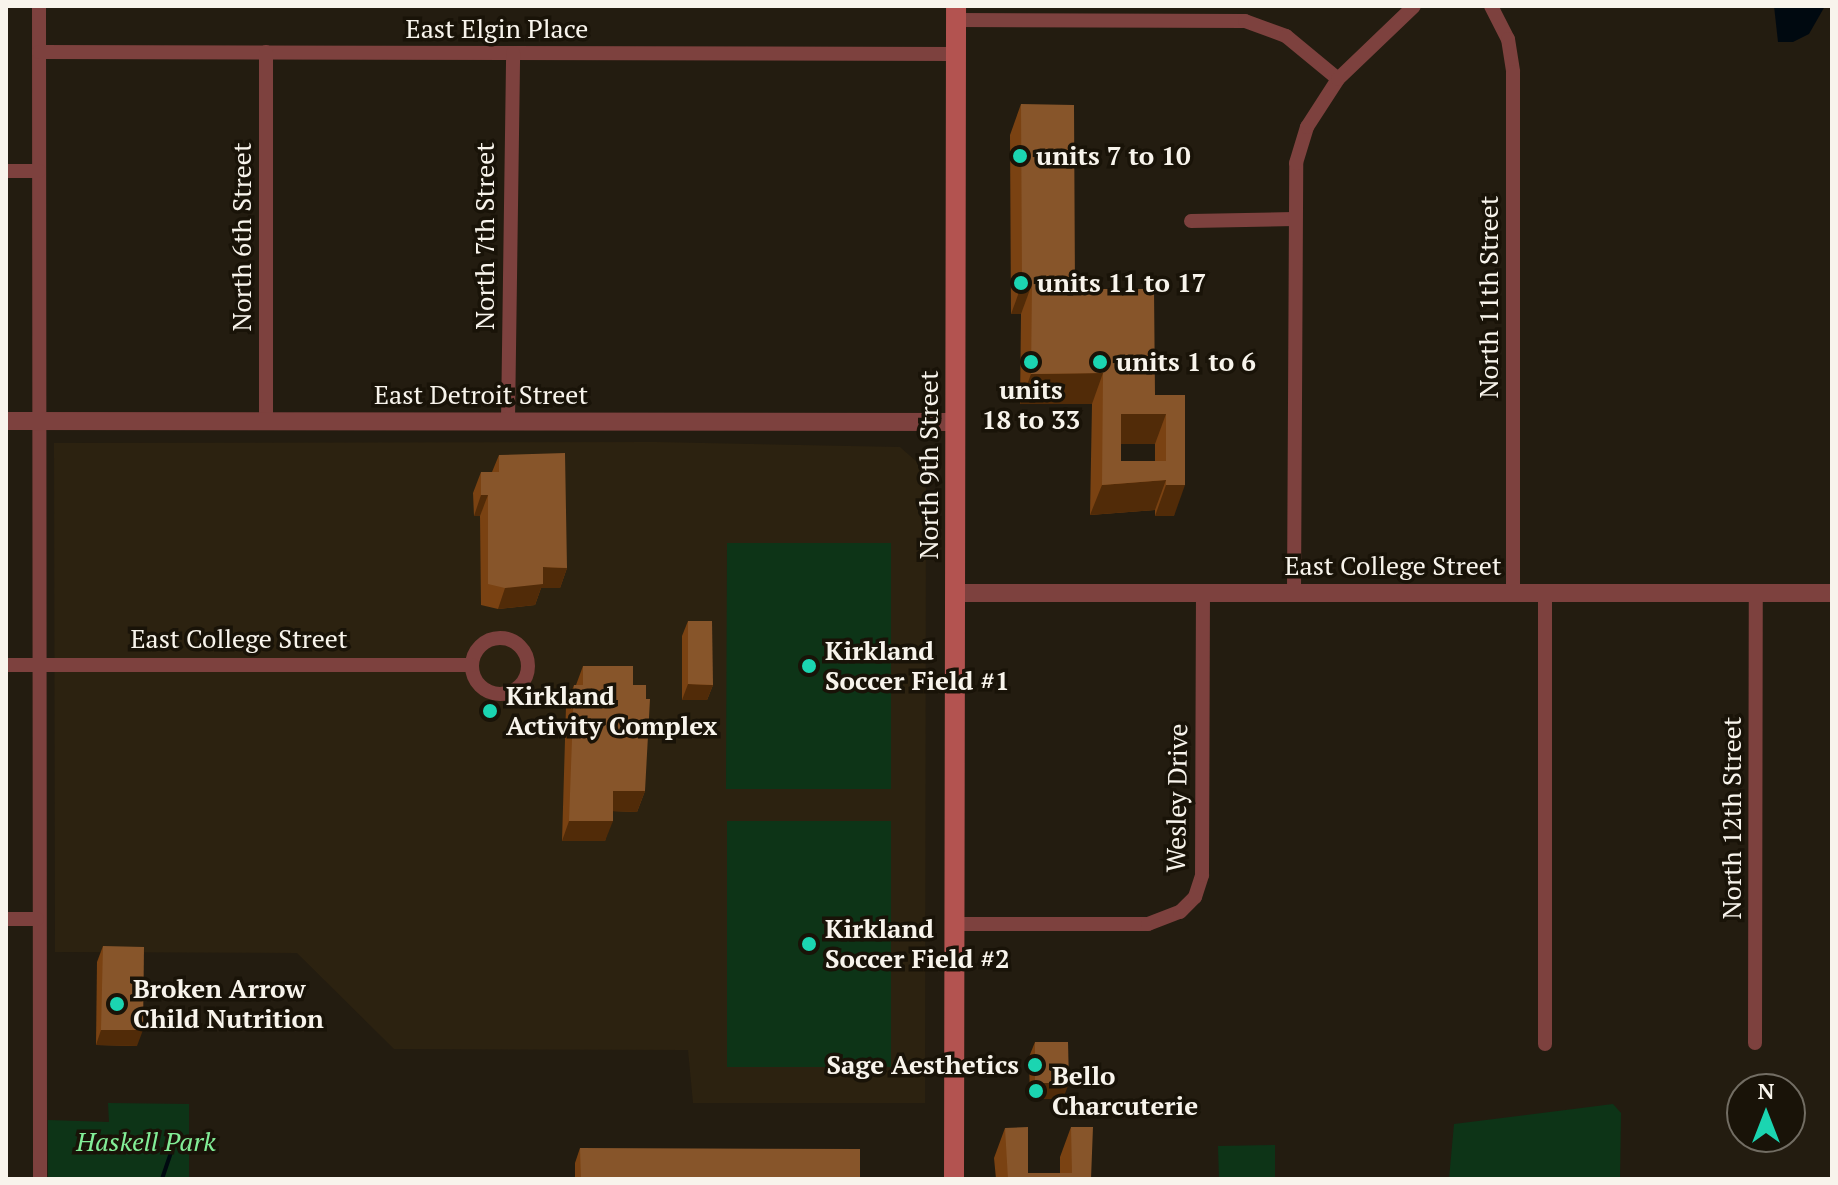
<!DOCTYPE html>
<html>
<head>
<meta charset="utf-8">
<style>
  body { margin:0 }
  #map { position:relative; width:1838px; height:1185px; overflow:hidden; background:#231c10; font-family:"PT Serif",serif }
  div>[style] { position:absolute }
  .built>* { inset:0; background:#2c2210 }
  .green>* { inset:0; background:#0d3417 }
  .water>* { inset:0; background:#000910 }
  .stream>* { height:4px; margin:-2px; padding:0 2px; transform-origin:2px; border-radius:2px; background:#000910 }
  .minor>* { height:14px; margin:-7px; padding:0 7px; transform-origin:7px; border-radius:7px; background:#7d413e }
  .minor>.ring { margin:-7px; padding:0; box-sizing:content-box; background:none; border:14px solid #7d413e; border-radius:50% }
  .tertiary>* { height:18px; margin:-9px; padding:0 9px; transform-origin:9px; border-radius:9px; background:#7d413e }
  .secondary>* { height:20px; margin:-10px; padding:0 10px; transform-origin:10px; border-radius:10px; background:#b35350 }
  .wall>* { inset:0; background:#7a4212 }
  .shaded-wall>* { inset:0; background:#512b08 }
  .building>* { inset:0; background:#87552a }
  .dots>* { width:22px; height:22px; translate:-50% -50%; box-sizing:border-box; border:4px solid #191308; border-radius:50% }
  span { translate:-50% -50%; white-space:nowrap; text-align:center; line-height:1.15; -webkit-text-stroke:7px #191308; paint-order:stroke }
  .street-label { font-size:26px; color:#f8f4ec }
  .poi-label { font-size:26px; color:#f8f4ec; font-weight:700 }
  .left { translate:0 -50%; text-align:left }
  .right { translate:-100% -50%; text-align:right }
  .park-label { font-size:26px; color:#82ed97; font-style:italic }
  .frame { position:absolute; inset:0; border:8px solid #f8f4ec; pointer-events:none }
  .north { position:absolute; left:1726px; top:1073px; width:80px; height:80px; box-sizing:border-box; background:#191308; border:2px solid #726d63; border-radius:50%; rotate:0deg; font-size:22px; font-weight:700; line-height:32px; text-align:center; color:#f8f4ec }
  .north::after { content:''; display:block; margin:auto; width:28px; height:36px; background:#1bd5b1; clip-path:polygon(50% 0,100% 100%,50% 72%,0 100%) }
</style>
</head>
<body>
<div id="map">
  <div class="built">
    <i style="clip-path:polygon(655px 442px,900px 447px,926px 470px,925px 1103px,693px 1103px,688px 1050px,394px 1049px,297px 953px,55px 952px,54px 443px)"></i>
  </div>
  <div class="green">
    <i style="clip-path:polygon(727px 543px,891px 543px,891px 789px,726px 789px)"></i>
    <i style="clip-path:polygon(727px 821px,891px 821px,891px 1067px,727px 1067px)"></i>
    <i style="clip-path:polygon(108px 1103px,189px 1104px,189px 1179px,48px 1179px,48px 1120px,109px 1122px)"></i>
    <i style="clip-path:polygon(1613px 1104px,1621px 1113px,1620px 1179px,1449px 1179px,1454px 1124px)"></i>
    <i style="clip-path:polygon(1275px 1145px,1275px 1179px,1219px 1179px,1218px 1146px)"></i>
  </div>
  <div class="water">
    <i style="clip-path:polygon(1774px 6px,1825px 6px,1809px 34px,1793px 42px,1778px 42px)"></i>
  </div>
  <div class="stream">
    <i style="left:162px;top:1179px;width:46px;rotate:-71.2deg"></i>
  </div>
  <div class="minor">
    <i style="left:39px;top:6px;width:1173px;rotate:89.95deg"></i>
    <i style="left:1491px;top:6px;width:37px;rotate:63deg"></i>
    <i style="left:1508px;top:39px;width:33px;rotate:81deg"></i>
    <i style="left:1513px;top:72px;width:520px;rotate:90deg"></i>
    <i style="left:956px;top:20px;width:289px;rotate:0.2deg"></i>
    <i style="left:1245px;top:21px;width:44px;rotate:20.1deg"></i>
    <i style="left:1286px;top:36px;width:67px;rotate:39.6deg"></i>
    <i style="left:39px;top:52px;width:917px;rotate:0.12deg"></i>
    <i style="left:6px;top:171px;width:33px"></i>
    <i style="left:1191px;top:221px;width:103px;rotate:-1.1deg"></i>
    <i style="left:508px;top:421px;width:368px;rotate:-89.2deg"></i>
    <i style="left:266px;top:422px;width:370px;rotate:-90deg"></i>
    <i style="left:1545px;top:592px;width:452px;rotate:90deg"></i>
    <i style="left:1294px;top:593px;width:430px;rotate:-89.7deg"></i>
    <i style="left:1296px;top:163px;width:38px;rotate:-73deg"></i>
    <i style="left:1307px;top:127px;width:57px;rotate:-57.1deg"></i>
    <i style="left:1338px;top:79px;width:105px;rotate:-43.8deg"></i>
    <i class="ring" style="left:472px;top:638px;width:42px;height:42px"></i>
    <i style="left:6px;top:665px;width:466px"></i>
    <i style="left:6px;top:919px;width:31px"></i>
    <i style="left:954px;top:924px;width:194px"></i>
    <i style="left:1148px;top:924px;width:34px;rotate:-21deg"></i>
    <i style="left:1180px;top:912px;width:21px;rotate:-45deg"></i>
    <i style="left:1195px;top:897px;width:23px;rotate:-72deg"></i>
    <i style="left:1202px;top:875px;width:282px;rotate:-89.8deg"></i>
    <i style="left:1755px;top:1043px;width:450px;rotate:-89.9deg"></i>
  </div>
  <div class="tertiary">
    <i style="left:6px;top:421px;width:949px;rotate:0.06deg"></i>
    <i style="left:955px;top:593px;width:877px"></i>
  </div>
  <div class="secondary">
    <i style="left:954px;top:1179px;width:1173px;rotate:-89.9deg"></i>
  </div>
  <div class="wall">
    <i style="clip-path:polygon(evenodd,1021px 104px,1075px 289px,1155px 395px,1185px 395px,1174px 516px,1155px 516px,1155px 510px,1090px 515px,1092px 404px,1020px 404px,1021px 314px,1011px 314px,1010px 135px,1021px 104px,1121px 444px,1155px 444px,1155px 461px,1121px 461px,1121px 444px)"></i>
    <i style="clip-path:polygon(499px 455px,567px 568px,560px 588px,541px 588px,535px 605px,498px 609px,481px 605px,480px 516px,474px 516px,473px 493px,481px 472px,492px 472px)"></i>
    <i style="clip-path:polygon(688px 621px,713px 685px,707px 700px,682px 700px,682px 636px)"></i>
    <i style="clip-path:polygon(583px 666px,633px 685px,645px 791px,637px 812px,613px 811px,605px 841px,562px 841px,566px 706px,574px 685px,576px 685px)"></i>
    <i style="clip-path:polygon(103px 946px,137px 1046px,96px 1045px,97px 962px)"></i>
    <i style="clip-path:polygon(1035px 1042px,1063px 1099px,1030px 1099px,1029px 1057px)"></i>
    <i style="clip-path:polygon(1071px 1127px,1091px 1179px,996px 1179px,994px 1158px,1005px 1128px,1028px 1173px,1060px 1173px,1060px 1157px)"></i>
    <i style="clip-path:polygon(580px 1148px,860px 1179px,575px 1179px,575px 1163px)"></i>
  </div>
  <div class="shaded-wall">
    <i style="clip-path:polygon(1022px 284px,1032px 284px,1021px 314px,1011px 314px)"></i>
    <i style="clip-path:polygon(1103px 373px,1092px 404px,1020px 404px,1031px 374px)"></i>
    <i style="clip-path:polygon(1121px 414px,1166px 414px,1155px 444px,1110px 444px)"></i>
    <i style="clip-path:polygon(1166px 480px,1155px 510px,1090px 515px,1102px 485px)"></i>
    <i style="clip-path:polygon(1166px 485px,1185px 485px,1174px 516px,1155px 516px)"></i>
    <i style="clip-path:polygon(481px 495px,488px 495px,480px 516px,474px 516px)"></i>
    <i style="clip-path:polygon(543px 567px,567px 568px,560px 588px,541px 588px,535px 605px,498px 609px,505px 588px)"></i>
    <i style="clip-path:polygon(688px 684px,713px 685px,707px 700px,682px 700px)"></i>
    <i style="clip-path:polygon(613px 791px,645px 791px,637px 812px,606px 811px)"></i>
    <i style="clip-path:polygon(569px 821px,613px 821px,605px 841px,562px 841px)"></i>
    <i style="clip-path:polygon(101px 1030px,143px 1030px,137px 1046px,96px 1045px)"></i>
    <i style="clip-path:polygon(1035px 1083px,1069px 1083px,1063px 1099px,1030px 1099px)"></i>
  </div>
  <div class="building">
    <i style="clip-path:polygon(evenodd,1021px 104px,1074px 105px,1075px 289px,1154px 289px,1155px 395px,1185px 395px,1185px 485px,1166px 485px,1166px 480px,1102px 485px,1103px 373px,1031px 374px,1032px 284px,1022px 284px,1021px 104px,1121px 414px,1166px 414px,1166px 461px,1121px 461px,1121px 414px)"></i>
    <i style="clip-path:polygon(565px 453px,567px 568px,543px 567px,543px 584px,505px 588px,488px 584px,488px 495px,481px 495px,481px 472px,499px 472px,499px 455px)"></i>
    <i style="clip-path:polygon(688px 621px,712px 621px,713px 685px,688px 684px)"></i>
    <i style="clip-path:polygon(583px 666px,633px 666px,633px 685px,646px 685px,646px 699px,650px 699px,645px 791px,613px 791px,613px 821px,569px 821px,574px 685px,583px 685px)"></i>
    <i style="clip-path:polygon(103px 946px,144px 947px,143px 1030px,101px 1030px)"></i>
    <i style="clip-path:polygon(1035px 1042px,1068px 1042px,1069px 1083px,1035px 1083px)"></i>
    <i style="clip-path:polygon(1028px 1127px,1028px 1173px,1072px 1173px,1071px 1127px,1093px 1127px,1091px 1179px,1008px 1179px,1005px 1128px)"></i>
    <i style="clip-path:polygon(580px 1148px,860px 1149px,860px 1179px,581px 1179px)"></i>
  </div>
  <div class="dots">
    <i style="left:1020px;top:156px;background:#1bd5b1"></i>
    <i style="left:1021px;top:283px;background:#1bd5b1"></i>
    <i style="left:1031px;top:362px;background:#1bd5b1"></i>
    <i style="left:1100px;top:362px;background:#1bd5b1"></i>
    <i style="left:809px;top:666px;background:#1bd5b1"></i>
    <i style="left:490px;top:711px;background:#1bd5b1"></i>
    <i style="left:809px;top:944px;background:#1bd5b1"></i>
    <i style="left:117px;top:1004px;background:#1bd5b1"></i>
    <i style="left:1035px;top:1065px;background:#1bd5b1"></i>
    <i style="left:1036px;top:1091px;background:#1bd5b1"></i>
  </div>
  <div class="street-label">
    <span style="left:497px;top:29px">East Elgin Place</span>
    <span style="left:485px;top:236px;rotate:-90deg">North 7th Street</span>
    <span style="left:242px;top:237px;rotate:-90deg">North 6th Street</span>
    <span style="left:1489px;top:297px;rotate:-90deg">North 11th Street</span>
    <span style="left:481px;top:395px">East Detroit Street</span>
    <span style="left:929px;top:465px;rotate:-90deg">North 9th Street</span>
    <span style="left:1393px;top:566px">East College Street</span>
    <span style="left:239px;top:639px">East College Street</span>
    <span style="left:1177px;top:798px;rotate:-89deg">Wesley Drive</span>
    <span style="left:1732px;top:818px;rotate:-90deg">North 12th Street</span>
  </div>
  <div class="poi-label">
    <span class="left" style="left:1036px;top:156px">units 7 to 10</span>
    <span class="left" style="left:1037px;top:283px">units 11 to 17</span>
    <span class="left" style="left:1116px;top:362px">units 1 to 6</span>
    <span style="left:1031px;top:405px">units<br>18 to 33</span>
    <span class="left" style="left:825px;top:666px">Kirkland<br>Soccer Field #1</span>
    <span class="left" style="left:506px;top:711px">Kirkland<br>Activity Complex</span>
    <span class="left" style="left:825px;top:944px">Kirkland<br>Soccer Field #2</span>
    <span class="left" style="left:133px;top:1004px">Broken Arrow<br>Child Nutrition</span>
    <span class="right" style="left:1019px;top:1065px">Sage Aesthetics</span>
    <span class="left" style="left:1052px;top:1091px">Bello<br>Charcuterie</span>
  </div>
  <div class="park-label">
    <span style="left:146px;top:1142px">Haskell Park</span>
  </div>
  <div class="frame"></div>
  <div class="north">N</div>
</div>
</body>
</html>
